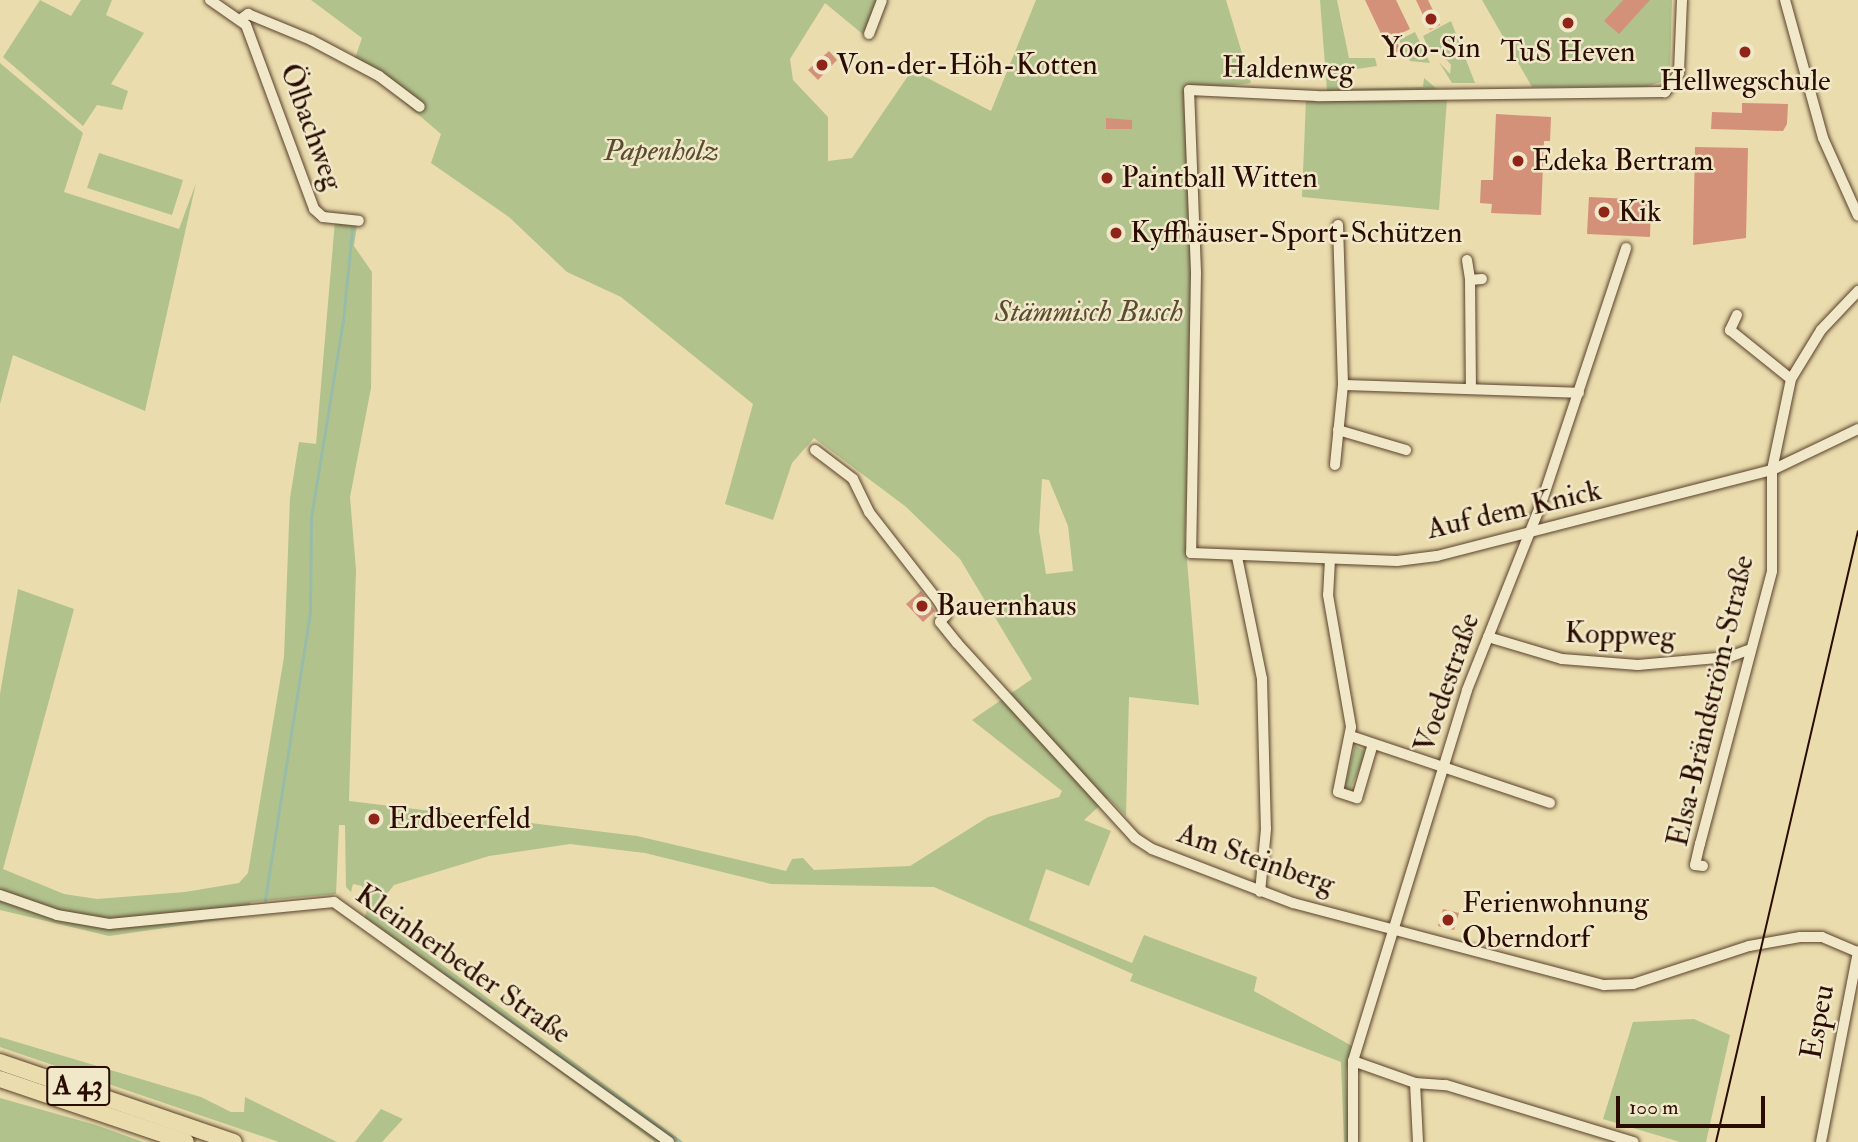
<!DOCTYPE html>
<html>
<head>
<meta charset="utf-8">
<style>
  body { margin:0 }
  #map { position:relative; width:1858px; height:1142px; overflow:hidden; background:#eadcad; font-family:"IM FELL Double Pica",serif }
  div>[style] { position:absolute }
  .green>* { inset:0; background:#b2c28d }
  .stream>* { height:2.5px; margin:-1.25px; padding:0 1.25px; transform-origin:1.25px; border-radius:1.25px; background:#98bca8 }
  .building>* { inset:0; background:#d4917a }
  .roads { filter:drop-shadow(0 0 2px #5a412b) drop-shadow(0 0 2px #5a412b) }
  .minor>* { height:10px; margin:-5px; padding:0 5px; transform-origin:5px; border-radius:5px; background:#f1e8ca }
  .highway>* { height:16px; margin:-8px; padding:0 8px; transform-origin:8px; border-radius:8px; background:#eadcad }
  .tram>* { height:2px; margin:-1px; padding:0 1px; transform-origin:1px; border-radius:1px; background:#2a0d00 }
  .dots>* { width:19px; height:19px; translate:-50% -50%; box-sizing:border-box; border:4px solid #f1e8ca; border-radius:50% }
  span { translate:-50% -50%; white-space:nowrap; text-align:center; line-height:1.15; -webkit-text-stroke:5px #f1e8ca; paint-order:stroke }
  .shield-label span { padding:2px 5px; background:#f1e8ca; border:2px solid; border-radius:5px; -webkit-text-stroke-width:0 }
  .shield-label { font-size:28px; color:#2a0d00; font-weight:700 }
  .poi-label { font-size:30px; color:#2a0d00 }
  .left { translate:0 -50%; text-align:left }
  .street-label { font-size:30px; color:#2a0d00 }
  .park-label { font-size:30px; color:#5a4c31; font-style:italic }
  .scale { position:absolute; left:1616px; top:1096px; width:149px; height:32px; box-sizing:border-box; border:4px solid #2a0d00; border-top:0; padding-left:9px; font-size:21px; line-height:24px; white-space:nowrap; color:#2a0d00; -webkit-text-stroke:5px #f1e8ca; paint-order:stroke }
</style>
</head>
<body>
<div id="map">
  <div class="green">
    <i style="clip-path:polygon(40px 0,71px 16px,81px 0,112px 0,106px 15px,144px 33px,111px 84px,128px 91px,122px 110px,97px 105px,83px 126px,3px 57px)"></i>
    <i style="clip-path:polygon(evenodd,311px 0,888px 0,871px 41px,825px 3px,790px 59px,793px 80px,828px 117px,828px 161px,852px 158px,912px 70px,991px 111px,1036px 0,1226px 0,1251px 83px,1187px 91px,1194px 314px,1185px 536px,1199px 705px,1129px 697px,1126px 816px,1108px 798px,1084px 820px,1111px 831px,1089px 886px,1046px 869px,1029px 920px,1132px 963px,1144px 935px,1257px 977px,1254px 991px,1352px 1046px,1346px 1072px,1349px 1142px,1344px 1142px,1341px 1062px,1130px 981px,1133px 974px,934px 887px,771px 884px,645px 853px,570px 844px,489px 856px,394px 885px,372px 913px,683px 1142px,655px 1142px,362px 926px,372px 894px,363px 894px,362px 886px,353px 884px,351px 892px,346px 887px,345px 825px,339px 825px,336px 894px,251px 902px,241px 917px,109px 936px,0 910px,0 694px,18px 589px,74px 609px,3px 869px,64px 894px,97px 899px,185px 892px,239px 883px,248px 873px,284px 657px,290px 498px,299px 442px,316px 444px,335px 221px,357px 225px,354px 246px,372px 272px,371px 388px,350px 497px,356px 570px,349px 801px,637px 836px,786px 871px,792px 859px,803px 858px,814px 870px,910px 866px,988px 817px,1059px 797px,1062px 791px,972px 720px,1032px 679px,960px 559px,905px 506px,814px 438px,792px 463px,773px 520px,725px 504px,753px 404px,621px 297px,567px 272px,509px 217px,431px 163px,441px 134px,379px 81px,352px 67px,362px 38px,311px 0,1042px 479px,1049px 480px,1068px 526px,1073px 571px,1046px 574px,1039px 531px,1042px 479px)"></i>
    <i style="clip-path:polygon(1320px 0,1337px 0,1349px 58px,1375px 58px,1377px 66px,1344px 71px,1344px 89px,1423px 87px,1424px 78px,1437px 89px,1327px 91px)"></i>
    <i style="clip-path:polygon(1482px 0,1672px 0,1670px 73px,1664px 81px,1646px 87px,1532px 87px)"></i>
    <i style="clip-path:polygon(1451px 21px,1475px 83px,1452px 83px,1439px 62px,1450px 74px,1451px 65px,1439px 51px,1431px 55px,1423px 36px)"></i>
    <i style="clip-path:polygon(1415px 32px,1430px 63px,1410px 61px,1399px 40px)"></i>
    <i style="clip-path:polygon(0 63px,83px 133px,64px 192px,179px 229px,196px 183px,145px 411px,13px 355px,0 404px)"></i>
    <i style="clip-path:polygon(1447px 99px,1439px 210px,1302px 197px,1306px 100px)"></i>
    <i style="clip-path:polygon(99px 153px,183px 180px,172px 215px,87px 188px)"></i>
    <i style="clip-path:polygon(1355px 746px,1367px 752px,1349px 792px,1344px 788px)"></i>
    <i style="clip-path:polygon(1694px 1019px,1730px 1035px,1706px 1142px,1680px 1142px,1603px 1119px,1633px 1022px)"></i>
    <i style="clip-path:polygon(0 1037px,201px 1097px,231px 1112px,244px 1112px,245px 1097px,337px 1142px,279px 1142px,0 1047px)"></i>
    <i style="clip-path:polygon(0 1098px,96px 1125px,143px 1142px,0 1142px)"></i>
    <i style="clip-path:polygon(381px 1109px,403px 1119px,382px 1142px,355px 1142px)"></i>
  </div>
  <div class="stream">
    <i style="left:265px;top:900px;width:291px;rotate:-81.1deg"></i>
    <i style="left:310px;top:612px;width:94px;rotate:-89.4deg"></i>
    <i style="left:311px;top:518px;width:200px;rotate:-80.8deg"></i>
    <i style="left:343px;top:321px;width:92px;rotate:-84.4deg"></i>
    <i style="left:445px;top:974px;width:125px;rotate:35.6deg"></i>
    <i style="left:554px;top:1052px;width:156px;rotate:35.3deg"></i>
  </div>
  <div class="building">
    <i style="clip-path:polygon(1365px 0,1396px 0,1410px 29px,1394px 37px,1401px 50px,1391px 55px)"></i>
    <i style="clip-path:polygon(1416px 0,1428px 0,1440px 25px,1430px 30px)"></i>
    <i style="clip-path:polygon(1623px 0,1650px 0,1619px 34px,1604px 21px)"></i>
    <i style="clip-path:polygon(829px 51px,837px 60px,818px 80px,808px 70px)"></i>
    <i style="clip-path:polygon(1742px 103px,1788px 104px,1787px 124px,1783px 131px,1711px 129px,1712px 112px,1742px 113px)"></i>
    <i style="clip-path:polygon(1496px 114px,1551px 117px,1550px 141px,1544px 141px,1541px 215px,1491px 213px,1492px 204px,1480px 203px,1481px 180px,1493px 180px)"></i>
    <i style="clip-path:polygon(1106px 118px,1132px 120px,1132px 129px,1106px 129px)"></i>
    <i style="clip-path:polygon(1695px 147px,1748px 148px,1746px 238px,1693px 245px)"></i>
    <i style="clip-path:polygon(1589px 197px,1651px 200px,1650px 237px,1587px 234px)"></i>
    <i style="clip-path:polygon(921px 591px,935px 611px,923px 622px,906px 604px)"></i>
    <i style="clip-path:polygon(1443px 909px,1459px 913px,1454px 930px,1438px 926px)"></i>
  </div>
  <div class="roads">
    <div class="minor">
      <i style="left:210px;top:0;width:44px;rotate:34.8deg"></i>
      <i style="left:246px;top:25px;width:196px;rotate:69.7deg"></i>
      <i style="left:314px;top:209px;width:12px;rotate:42deg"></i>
      <i style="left:323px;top:217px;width:36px;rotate:6deg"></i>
      <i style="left:1682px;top:0;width:73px;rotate:92.4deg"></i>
      <i style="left:1679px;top:73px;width:24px;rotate:126deg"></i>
      <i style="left:1665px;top:92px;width:348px;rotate:179.3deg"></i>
      <i style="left:1317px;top:96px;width:128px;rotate:-177.3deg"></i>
      <i style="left:1189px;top:90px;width:183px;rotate:87.8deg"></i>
      <i style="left:1196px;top:273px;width:280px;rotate:91deg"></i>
      <i style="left:1191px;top:553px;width:206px;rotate:2.2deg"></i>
      <i style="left:1397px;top:561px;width:40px;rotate:-7.1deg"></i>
      <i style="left:1437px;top:556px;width:346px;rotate:-14.4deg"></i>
      <i style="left:1772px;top:470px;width:93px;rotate:-78.2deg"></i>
      <i style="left:1791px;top:379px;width:57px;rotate:-58.5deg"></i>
      <i style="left:1821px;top:330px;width:54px;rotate:-46.5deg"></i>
      <i style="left:1785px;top:0;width:143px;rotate:74.6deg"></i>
      <i style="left:1823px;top:138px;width:85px;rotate:65.8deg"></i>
      <i style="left:241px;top:19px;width:9px;rotate:-36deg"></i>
      <i style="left:248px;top:14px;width:68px;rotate:22.4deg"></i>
      <i style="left:311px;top:40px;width:77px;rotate:27.9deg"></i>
      <i style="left:379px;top:76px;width:51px;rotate:37.1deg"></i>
      <i style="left:869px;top:34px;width:36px;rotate:-69deg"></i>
      <i style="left:1338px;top:225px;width:160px;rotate:88.2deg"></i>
      <i style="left:1343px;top:385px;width:236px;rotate:1.9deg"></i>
      <i style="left:1467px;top:260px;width:20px;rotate:81deg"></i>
      <i style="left:1470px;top:280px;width:12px;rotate:-5deg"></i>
      <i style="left:1470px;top:280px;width:109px;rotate:89.5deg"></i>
      <i style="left:1737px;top:315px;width:17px;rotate:115deg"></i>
      <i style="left:1730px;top:330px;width:78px;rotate:38.8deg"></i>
      <i style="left:1338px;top:430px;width:71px;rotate:16.4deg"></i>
      <i style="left:815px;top:450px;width:48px;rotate:37.3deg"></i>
      <i style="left:853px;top:479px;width:37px;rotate:64deg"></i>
      <i style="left:869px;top:512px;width:114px;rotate:52.1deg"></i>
      <i style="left:939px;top:602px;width:15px;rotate:62deg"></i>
      <i style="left:946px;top:615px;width:9px;rotate:131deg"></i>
      <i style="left:940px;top:622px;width:27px;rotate:51deg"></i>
      <i style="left:957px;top:643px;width:264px;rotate:47.6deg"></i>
      <i style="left:1135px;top:838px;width:20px;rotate:33deg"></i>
      <i style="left:1152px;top:849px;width:151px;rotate:21deg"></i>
      <i style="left:1293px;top:903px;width:322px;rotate:14.8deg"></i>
      <i style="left:1604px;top:985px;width:29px;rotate:-2deg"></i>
      <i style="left:1633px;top:984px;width:122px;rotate:-18.1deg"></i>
      <i style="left:1749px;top:946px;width:52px;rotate:-10deg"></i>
      <i style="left:1800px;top:937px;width:22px"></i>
      <i style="left:1822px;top:937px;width:39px;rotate:23deg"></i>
      <i style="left:1335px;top:465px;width:80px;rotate:-84.3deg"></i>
      <i style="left:1237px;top:557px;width:125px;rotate:78.4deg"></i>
      <i style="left:1262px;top:679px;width:150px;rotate:88.5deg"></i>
      <i style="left:1266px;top:829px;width:63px;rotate:95.4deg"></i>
      <i style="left:1330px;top:559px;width:36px;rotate:93deg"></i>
      <i style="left:1328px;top:595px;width:134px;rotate:80.1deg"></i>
      <i style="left:1351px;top:727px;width:66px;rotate:101.3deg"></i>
      <i style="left:1338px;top:792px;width:20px;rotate:18deg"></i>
      <i style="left:1357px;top:798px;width:53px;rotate:-73.6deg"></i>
      <i style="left:1488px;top:637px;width:77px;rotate:16.6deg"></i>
      <i style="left:1562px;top:659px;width:76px;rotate:4.5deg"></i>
      <i style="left:1638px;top:665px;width:91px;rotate:-5deg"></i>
      <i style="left:1729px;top:657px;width:23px;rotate:-20deg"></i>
      <i style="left:1351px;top:736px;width:210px;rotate:18.6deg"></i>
      <i style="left:1703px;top:866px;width:8px;rotate:-173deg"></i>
      <i style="left:1695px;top:865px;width:22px;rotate:-77deg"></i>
      <i style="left:1700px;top:844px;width:282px;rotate:-75.2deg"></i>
      <i style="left:1772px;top:571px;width:101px;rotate:-90deg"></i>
      <i style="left:1772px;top:470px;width:95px;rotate:-25.5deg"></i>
      <i style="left:0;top:895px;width:60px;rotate:19.3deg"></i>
      <i style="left:57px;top:915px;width:53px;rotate:9.8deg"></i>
      <i style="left:109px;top:924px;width:226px;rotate:-5.6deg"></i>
      <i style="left:334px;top:902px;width:412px;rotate:35.6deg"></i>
      <i style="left:1353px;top:1061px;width:66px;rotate:19.5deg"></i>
      <i style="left:1353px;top:1142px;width:81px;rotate:-90deg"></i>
      <i style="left:1353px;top:1061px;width:388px;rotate:-72.9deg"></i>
      <i style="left:1467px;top:690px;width:197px;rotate:-68.3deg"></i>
      <i style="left:1540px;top:507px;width:273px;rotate:-71.6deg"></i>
      <i style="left:1418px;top:1142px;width:59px;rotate:-92.9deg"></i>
      <i style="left:1415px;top:1083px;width:31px;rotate:4deg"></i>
      <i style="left:1446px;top:1085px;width:196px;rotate:16.9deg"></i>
      <i style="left:1821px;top:1142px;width:194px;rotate:-79deg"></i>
    </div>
    <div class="highway">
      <i style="left:0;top:1062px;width:247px;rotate:18.9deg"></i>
      <i style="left:0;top:1079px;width:196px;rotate:18.7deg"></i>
    </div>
  </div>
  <div class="tram">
    <i style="left:1716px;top:1142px;width:627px;rotate:-76.92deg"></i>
  </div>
  <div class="dots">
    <i style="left:1431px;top:19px;background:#8f2418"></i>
    <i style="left:1568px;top:23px;background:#8f2418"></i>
    <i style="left:1745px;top:52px;background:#8f2418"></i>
    <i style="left:822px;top:65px;background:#8f2418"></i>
    <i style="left:1518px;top:161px;background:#8f2418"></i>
    <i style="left:1107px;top:178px;background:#8f2418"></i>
    <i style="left:1604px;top:212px;background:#8f2418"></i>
    <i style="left:1116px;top:233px;background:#8f2418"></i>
    <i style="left:922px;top:606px;background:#8f2418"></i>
    <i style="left:374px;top:819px;background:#8f2418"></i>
    <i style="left:1448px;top:920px;background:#8f2418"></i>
  </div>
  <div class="shield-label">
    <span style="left:78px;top:1086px">A 43</span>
  </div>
  <div class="poi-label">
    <span style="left:1431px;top:48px">Yoo-Sin</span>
    <span style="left:1568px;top:52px">TuS Heven</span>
    <span class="left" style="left:836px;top:65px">Von-der-Höh-Kotten</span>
    <span style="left:1745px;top:81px">Hellwegschule</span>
    <span class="left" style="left:1532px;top:161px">Edeka Bertram</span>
    <span class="left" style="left:1121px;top:178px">Paintball Witten</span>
    <span class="left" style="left:1618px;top:212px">Kik</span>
    <span class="left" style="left:1130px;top:233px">Kyffhäuser-Sport-Schützen</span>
    <span class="left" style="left:936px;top:606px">Bauernhaus</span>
    <span class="left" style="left:388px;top:819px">Erdbeerfeld</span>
    <span class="left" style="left:1462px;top:920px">Ferienwohnung<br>Oberndorf</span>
  </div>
  <div class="street-label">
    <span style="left:1288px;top:69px;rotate:1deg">Haldenweg</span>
    <span style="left:311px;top:127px;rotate:70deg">Ölbachweg</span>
    <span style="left:1514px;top:510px;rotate:-13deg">Auf dem Knick</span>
    <span style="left:1620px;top:635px;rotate:2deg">Koppweg</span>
    <span style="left:1447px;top:683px;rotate:-71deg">Voedestraße</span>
    <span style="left:1711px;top:701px;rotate:-77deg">Elsa-Brändström-Straße</span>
    <span style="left:1256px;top:859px;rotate:19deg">Am Steinberg</span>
    <span style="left:463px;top:964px;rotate:35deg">Kleinherbeder Straße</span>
    <span style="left:1818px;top:1022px;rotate:-80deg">Espeu</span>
  </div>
  <div class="park-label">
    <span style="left:661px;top:151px">Papenholz</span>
    <span style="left:1089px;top:312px">Stämmisch Busch</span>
  </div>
  <div class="scale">100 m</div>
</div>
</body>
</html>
